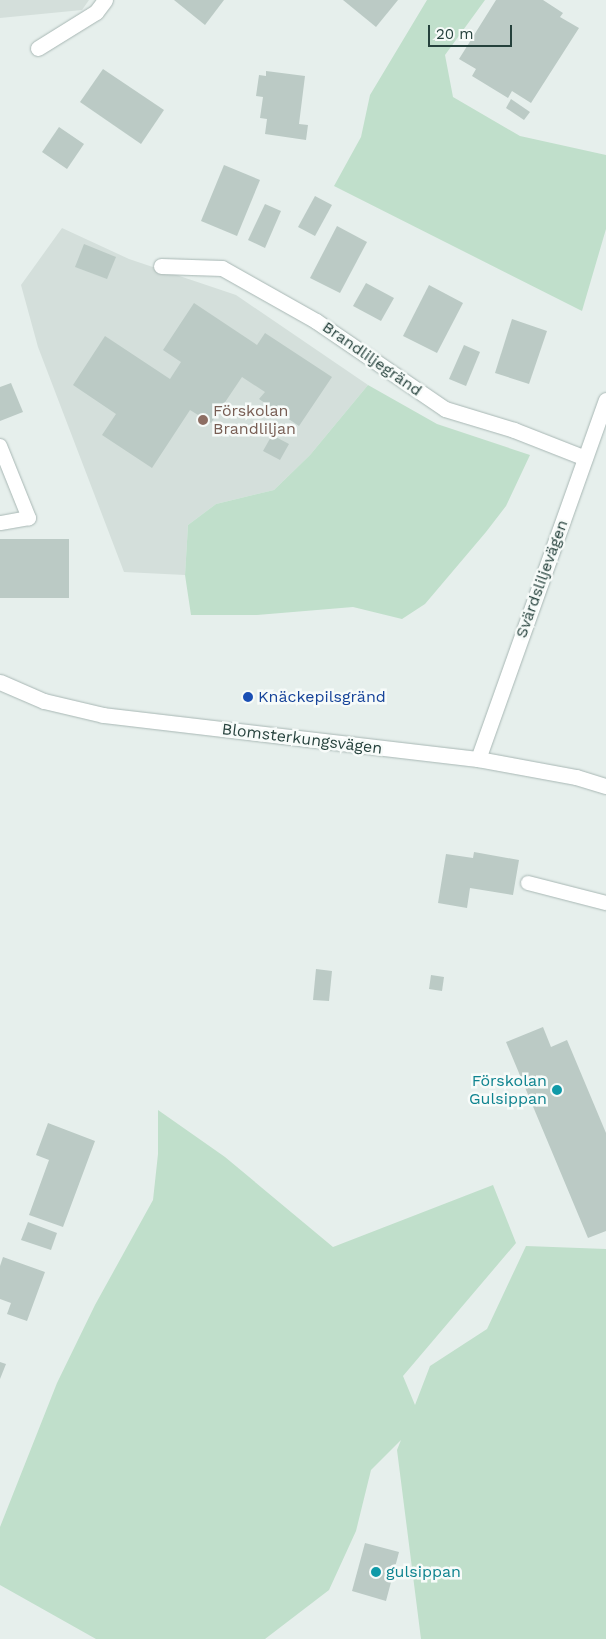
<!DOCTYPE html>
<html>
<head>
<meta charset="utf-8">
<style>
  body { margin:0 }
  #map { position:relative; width:606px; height:1639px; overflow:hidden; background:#e6efec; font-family:"Work Sans",sans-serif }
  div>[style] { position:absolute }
  .built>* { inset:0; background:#d4dfdb }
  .green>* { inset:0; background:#c0dfcb }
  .building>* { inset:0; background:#bbcac5 }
  .roads { filter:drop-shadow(0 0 1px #a8b7b4) drop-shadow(0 0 1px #a8b7b4) }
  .lane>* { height:14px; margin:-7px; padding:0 7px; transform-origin:7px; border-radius:7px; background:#fff }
  .street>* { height:15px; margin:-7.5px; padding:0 7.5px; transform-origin:7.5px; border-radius:7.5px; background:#fff }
  .dots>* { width:14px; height:14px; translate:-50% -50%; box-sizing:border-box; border:2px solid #f7fbf9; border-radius:50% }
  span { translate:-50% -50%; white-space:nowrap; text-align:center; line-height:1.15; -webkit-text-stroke:5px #f7fbf9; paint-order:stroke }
  .street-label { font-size:16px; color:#25413c }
  .education-label { font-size:16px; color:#785e54 }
  .left { translate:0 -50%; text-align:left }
  .transit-label { font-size:16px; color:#164399 }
  .culture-label { font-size:16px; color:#0d838f }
  .right { translate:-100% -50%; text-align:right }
  .scale { position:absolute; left:428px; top:25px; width:84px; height:22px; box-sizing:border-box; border:2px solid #25413c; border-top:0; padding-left:6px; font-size:15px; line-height:18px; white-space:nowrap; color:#25413c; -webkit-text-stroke:4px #f7fbf9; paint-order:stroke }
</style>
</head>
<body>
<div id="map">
  <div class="built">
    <i style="clip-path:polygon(0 0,89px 0,82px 10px,0 18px)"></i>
    <i style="clip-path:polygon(62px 228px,129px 259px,236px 295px,368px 385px,310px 455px,274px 490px,216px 504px,188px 525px,185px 575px,124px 572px,38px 347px,21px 285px)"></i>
  </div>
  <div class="green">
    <i style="clip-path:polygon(427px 0,485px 0,445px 55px,453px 97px,520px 136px,606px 155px,606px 229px,582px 311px,334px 186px,361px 137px,370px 95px)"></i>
    <i style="clip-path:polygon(368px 385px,437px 424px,530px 455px,506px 506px,486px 532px,425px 604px,402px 619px,353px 607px,257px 615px,191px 615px,185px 575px,188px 525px,216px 504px,274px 490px,310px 455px)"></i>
    <i style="clip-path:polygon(158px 1110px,225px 1157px,333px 1247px,493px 1185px,516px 1243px,403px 1376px,415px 1405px,430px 1366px,487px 1329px,526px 1246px,606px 1249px,606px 1639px,421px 1639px,397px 1450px,401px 1440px,371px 1470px,356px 1531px,329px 1590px,265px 1639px,96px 1639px,0 1585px,0 1527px,57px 1383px,95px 1305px,153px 1200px,158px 1154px)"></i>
  </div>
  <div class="building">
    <i style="clip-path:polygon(174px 0,224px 0,205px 25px)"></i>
    <i style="clip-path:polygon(343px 0,398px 0,376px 27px)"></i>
    <i style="clip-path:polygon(496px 0,543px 0,563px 13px,560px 17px,579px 28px,531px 103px,512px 91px,508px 98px,472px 76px,476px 69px,459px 59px)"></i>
    <i style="clip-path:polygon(103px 69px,164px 110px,141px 144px,80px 102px)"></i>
    <i style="clip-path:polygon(266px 71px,305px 76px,299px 124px,308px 125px,306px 140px,265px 134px,267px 119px,260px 118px,263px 97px,256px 96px,259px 75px,266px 76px)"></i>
    <i style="clip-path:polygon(511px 99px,530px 112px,524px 120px,506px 108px)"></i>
    <i style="clip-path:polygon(59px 127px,84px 144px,67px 169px,42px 152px)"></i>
    <i style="clip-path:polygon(224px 165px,260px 180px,237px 236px,201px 221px)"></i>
    <i style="clip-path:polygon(315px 196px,332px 205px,315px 236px,298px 227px)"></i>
    <i style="clip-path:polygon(265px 204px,281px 211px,265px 248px,248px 240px)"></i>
    <i style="clip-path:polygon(337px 226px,367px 242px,340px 293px,310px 278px)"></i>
    <i style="clip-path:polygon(84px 244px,116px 257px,107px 279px,75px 267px)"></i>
    <i style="clip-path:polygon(366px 283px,394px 298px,381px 321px,353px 306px)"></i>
    <i style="clip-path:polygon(429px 285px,463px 303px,437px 353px,403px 336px)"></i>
    <i style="clip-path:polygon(194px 303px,257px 345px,265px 333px,332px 377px,299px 426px,259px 399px,265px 392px,242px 377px,211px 423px,190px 410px,152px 468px,102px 435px,116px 414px,73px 385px,105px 336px,170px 379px,181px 362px,163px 350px)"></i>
    <i style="clip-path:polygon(512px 319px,547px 331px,529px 384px,495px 373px)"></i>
    <i style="clip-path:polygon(464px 345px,480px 352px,466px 386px,449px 379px)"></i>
    <i style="clip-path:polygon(11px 383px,23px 412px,0 421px,0 387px)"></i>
    <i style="clip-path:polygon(272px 435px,289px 444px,280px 460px,263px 451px)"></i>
    <i style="clip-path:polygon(0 539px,69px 539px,69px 598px,0 598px)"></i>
    <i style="clip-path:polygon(474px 852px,519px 860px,513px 895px,470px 888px,467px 908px,438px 903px,446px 854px,473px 858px)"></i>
    <i style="clip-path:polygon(316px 969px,332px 971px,329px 1001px,313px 1000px)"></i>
    <i style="clip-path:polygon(431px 975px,444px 977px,442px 991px,429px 989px)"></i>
    <i style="clip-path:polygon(543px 1027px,551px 1047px,567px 1040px,606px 1133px,606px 1231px,588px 1238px,506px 1042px)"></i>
    <i style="clip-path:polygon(48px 1123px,95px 1141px,63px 1227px,29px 1215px,49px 1160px,36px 1155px)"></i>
    <i style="clip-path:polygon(28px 1222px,57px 1233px,51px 1250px,21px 1240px)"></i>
    <i style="clip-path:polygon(3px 1257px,45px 1272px,27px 1321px,7px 1314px,11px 1303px,0 1299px,0 1266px)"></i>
    <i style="clip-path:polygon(0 1362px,6px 1364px,0 1379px)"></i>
    <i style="clip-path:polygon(365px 1543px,399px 1552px,386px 1601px,352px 1591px)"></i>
  </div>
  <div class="roads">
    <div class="lane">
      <i style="left:0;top:446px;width:78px;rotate:68.1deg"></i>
      <i style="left:29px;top:518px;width:29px;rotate:170deg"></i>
      <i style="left:528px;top:883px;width:81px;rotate:14.4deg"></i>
    </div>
    <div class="street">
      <i style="left:38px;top:48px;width:68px;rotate:-31.8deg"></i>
      <i style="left:96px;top:12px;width:15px;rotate:-53deg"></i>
      <i style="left:161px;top:266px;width:61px;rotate:1.9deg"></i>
      <i style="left:222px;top:268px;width:108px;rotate:29.4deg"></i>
      <i style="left:316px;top:321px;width:156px;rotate:34.3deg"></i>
      <i style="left:445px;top:409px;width:72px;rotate:16.9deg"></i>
      <i style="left:514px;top:430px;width:76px;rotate:21.5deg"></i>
      <i style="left:0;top:682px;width:48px;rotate:23.4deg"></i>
      <i style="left:44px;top:701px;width:61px;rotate:13.3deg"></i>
      <i style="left:103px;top:715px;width:378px;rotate:6.7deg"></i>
      <i style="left:478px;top:759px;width:100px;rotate:10.4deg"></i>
      <i style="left:576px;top:777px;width:31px;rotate:17deg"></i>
      <i style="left:478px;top:759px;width:381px;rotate:-70.4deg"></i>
    </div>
  </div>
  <div class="dots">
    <i style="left:203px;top:420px;background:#8d6e63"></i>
    <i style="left:248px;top:697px;background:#1a4fb4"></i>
    <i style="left:557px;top:1090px;background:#0f9aa8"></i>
    <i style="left:376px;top:1572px;background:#0f9aa8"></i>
  </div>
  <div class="street-label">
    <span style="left:372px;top:359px;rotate:35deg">Brandliljegränd</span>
    <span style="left:542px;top:579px;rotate:-70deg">Svärdsliljevägen</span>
    <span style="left:302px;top:739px;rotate:7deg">Blomsterkungsvägen</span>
  </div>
  <div class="education-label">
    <span class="left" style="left:213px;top:420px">Förskolan<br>Brandliljan</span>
  </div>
  <div class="transit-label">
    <span class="left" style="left:258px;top:697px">Knäckepilsgränd</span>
  </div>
  <div class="culture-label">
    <span class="right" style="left:547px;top:1090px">Förskolan<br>Gulsippan</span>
    <span class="left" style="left:386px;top:1572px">gulsippan</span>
  </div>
  <div class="scale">20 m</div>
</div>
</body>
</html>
